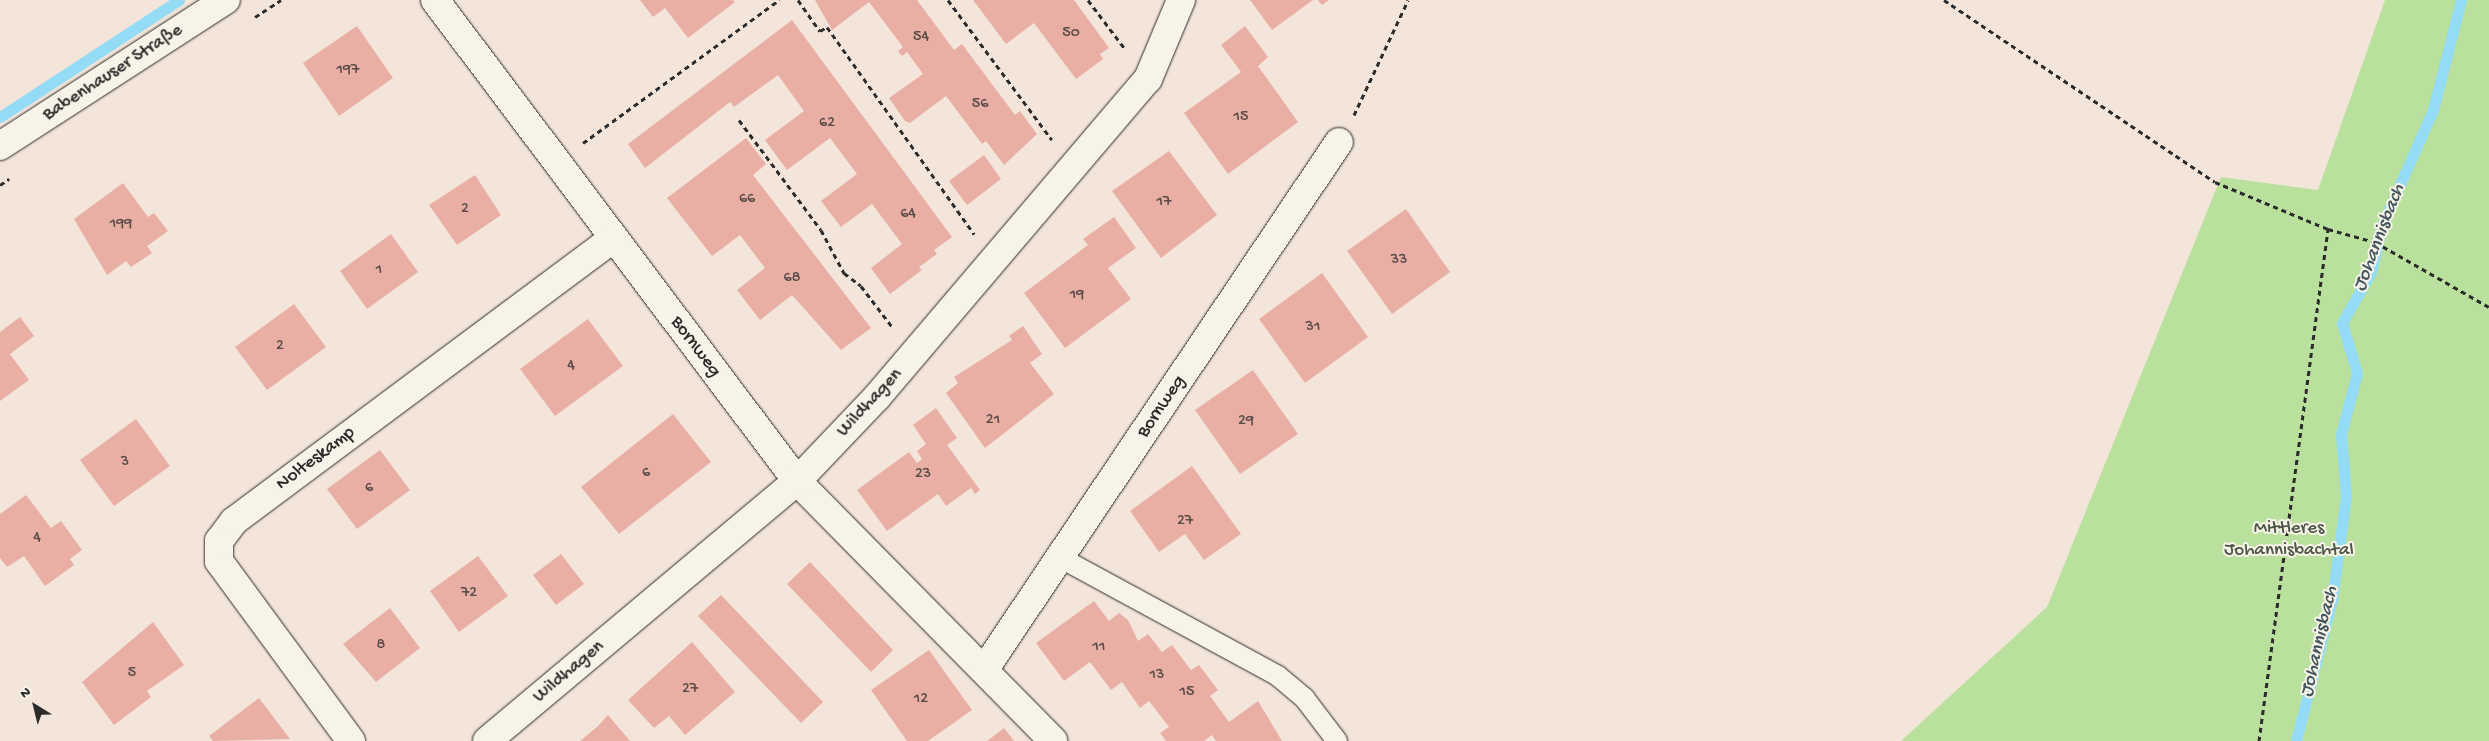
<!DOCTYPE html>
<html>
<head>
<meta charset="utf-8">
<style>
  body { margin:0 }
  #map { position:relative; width:2489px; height:741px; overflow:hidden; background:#f4e5da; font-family:"Gochi Hand",sans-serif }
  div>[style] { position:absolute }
  .green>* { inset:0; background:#b9e19d }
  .stream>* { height:11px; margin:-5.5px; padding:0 5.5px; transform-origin:5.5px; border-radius:5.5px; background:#94dbf5 }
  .building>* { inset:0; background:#e9afa4 }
  .path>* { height:3px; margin-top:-1.5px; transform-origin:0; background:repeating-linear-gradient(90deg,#2b2b2b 0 5px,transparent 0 9px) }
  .roads { filter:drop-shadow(0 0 1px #2b2b2b) drop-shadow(0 0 1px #2b2b2b) }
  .lane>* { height:20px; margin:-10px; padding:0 10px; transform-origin:10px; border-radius:10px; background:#f7f3e8 }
  .street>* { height:28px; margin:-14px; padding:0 14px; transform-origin:14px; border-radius:14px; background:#f7f3e8 }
  .secondary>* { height:28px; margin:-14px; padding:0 14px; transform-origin:14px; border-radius:14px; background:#f7f3e8 }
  span { translate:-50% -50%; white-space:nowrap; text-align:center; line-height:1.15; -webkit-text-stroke:4px #f7f3e8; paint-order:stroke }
  .number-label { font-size:16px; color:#5a4c49 }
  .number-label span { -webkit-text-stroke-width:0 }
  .street-label { font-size:19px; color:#2b2b2b }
  .park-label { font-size:19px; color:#4e5848 }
  .water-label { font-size:20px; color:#45575e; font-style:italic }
  .north { position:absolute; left:10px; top:681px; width:50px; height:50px; -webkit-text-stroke:4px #f7f3e8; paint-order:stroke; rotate:324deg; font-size:14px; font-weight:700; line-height:20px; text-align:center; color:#2b2b2b }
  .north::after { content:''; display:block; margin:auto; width:18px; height:22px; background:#2b2b2b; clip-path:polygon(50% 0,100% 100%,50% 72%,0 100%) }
</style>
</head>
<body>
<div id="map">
  <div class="green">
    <i style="clip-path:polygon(2385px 0,2489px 0,2489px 741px,1901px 741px,2047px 607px,2221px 177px,2318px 190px)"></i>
  </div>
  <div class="stream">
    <i style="left:0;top:117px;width:214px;rotate:-33.2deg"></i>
    <i style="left:2296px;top:741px;width:146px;rotate:-75.7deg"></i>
    <i style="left:2332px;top:600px;width:104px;rotate:-82.3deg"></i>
    <i style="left:2346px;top:497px;width:63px;rotate:-94.5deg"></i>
    <i style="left:2341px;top:434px;width:63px;rotate:-75.3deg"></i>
    <i style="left:2357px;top:373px;width:52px;rotate:-106.7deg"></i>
    <i style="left:2342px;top:323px;width:59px;rotate:-60.4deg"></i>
    <i style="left:2371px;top:272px;width:48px;rotate:-76.8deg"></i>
    <i style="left:2382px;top:225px;width:126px;rotate:-66.1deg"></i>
    <i style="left:2433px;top:110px;width:114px;rotate:-75.7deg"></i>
  </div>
  <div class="building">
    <i style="clip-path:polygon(640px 0,733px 0,735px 2px,688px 38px,665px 8px,653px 17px)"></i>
    <i style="clip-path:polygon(815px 0,917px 0,954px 50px,962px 44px,1015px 115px,1020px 111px,1037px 134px,1004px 165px,986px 141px,982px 144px,946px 96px,910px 123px,905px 121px,889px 98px,923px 74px,907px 52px,902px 56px,898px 51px,903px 47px,869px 2px,832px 30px)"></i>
    <i style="clip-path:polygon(973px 0,1074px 0,1109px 48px,1100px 54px,1103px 59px,1076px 79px,1034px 23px,1006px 44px)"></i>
    <i style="clip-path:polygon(1250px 0,1313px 0,1272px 30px)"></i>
    <i style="clip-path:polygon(1318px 0,1329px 0,1322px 5px)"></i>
    <i style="clip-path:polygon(792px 20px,952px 237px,934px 250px,937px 254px,919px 267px,922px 270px,890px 294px,871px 268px,902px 244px,872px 204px,841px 227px,821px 201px,857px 174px,830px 138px,787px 170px,765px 140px,804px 111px,778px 75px,734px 107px,730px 102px,645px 168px,628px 144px)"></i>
    <i style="clip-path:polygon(357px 26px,393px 78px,339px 116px,303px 63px)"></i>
    <i style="clip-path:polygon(1245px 26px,1268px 57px,1258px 66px,1298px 122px,1228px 174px,1184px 113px,1241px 72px,1221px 45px)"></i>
    <i style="clip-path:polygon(746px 138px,766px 164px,753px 175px,871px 328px,841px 350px,792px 295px,760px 320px,737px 290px,765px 268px,740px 235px,712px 256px,667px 198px)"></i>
    <i style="clip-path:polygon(1169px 151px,1217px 215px,1161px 258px,1112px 191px)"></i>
    <i style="clip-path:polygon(984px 155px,1001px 179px,967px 205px,949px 181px)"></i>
    <i style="clip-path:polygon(475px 175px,501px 215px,457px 245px,429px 205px)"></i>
    <i style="clip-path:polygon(123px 183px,148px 217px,154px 213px,168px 231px,147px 246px,152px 253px,131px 267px,126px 261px,107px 275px,74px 219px)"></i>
    <i style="clip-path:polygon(1406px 209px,1450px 272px,1392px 314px,1347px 251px)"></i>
    <i style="clip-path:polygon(1114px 217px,1136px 248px,1108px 268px,1131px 299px,1065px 348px,1024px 293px,1088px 245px,1083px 239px)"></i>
    <i style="clip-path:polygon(391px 234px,418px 272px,367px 309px,340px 271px)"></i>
    <i style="clip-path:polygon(1322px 273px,1368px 337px,1305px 383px,1259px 319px)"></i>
    <i style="clip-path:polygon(294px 304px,326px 347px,267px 390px,235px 347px)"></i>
    <i style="clip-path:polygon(20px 317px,34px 336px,10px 354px,29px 380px,0 401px,0 332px)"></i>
    <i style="clip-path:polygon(588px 319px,623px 366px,555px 416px,520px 369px)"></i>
    <i style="clip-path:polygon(1023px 326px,1042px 354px,1030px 363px,1054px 394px,985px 448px,946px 393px,958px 383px,954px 377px,1012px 340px,1009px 336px)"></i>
    <i style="clip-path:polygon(1253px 370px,1298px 434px,1240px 474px,1195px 410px)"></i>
    <i style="clip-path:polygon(936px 408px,957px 438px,947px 445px,980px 490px,975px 494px,971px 488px,946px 506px,938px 494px,887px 531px,857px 490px,909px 452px,917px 463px,922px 459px,917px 451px,926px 444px,913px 425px)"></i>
    <i style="clip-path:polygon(673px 414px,711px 462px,619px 534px,581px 487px)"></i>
    <i style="clip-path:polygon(136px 419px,170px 466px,114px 506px,80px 460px)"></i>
    <i style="clip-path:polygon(380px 450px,410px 490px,357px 529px,327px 489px)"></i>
    <i style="clip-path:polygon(1192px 466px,1241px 534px,1204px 560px,1185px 534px,1159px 552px,1130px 511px)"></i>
    <i style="clip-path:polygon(26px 495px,51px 528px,61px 521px,82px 550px,70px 559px,74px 565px,45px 586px,24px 556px,7px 567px,0 558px,0 514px)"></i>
    <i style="clip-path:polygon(561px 554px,584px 584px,556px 605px,533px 575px)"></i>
    <i style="clip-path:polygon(478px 556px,508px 596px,459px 632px,430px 591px)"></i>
    <i style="clip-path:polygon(810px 562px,893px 650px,871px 672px,787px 584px)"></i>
    <i style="clip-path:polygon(721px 595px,823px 702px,801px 723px,698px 616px)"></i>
    <i style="clip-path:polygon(1094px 601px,1109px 621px,1119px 613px,1128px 620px,1138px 641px,1148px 634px,1162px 652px,1172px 645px,1191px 670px,1199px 665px,1218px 690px,1210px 696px,1229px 722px,1258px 701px,1282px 741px,1216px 741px,1212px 735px,1204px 741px,1166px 741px,1160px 733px,1169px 727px,1149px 701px,1140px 708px,1122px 682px,1111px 690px,1090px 662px,1064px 681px,1036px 643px)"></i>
    <i style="clip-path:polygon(390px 608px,420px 648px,376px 682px,343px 644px)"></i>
    <i style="clip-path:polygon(153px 622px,184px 665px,147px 691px,151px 697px,114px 725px,82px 682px)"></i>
    <i style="clip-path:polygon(692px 642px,735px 692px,685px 735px,669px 716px,654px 728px,628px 700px)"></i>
    <i style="clip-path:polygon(929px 650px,972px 710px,928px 741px,907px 741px,871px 690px)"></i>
    <i style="clip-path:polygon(259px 698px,290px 739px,213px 741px,209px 736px)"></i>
    <i style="clip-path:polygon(608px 715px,630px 741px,580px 741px,597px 727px)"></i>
    <i style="clip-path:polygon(1004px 728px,1014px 741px,987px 741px)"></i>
  </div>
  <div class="path">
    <i style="left:798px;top:0;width:38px;rotate:55deg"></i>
    <i style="left:820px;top:31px;width:8px;rotate:-30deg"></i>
    <i style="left:827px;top:27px;width:254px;rotate:54.6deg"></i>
    <i style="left:948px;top:0;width:174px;rotate:53.4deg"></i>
    <i style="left:1088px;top:0;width:61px;rotate:52.9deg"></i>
    <i style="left:1944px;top:0;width:326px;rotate:33.9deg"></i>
    <i style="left:2215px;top:182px;width:122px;rotate:22.6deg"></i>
    <i style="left:2328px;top:229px;width:49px;rotate:15.5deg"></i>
    <i style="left:2375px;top:242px;width:131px;rotate:29.7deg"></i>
    <i style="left:255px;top:17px;width:31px;rotate:-33deg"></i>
    <i style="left:1354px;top:115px;width:127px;rotate:-64.8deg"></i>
    <i style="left:739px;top:120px;width:137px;rotate:53.3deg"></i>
    <i style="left:821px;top:230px;width:49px;rotate:61.9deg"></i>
    <i style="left:844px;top:273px;width:21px;rotate:37deg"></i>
    <i style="left:861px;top:286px;width:53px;rotate:52.7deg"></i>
    <i style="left:583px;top:143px;width:243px;rotate:-36.1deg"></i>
    <i style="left:0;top:185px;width:11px;rotate:-34deg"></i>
    <i style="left:2259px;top:741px;width:517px;rotate:-82.32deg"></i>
  </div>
  <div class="roads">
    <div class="lane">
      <i style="left:1059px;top:557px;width:249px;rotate:28.5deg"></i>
      <i style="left:1278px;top:676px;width:35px;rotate:40deg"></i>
      <i style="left:1305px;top:699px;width:53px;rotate:52.7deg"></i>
    </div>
    <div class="street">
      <i style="left:435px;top:0;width:602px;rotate:53.03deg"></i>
      <i style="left:797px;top:481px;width:365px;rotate:45.4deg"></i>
      <i style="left:984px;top:670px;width:636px;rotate:-56.09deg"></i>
      <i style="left:351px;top:741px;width:223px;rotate:-126.3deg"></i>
      <i style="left:219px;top:561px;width:20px;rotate:-90deg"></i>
      <i style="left:219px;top:541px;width:25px;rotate:-53deg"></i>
      <i style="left:234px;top:521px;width:473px;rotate:-36.7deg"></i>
      <i style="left:487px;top:741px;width:405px;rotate:-40deg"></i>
      <i style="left:797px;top:481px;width:116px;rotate:-46.4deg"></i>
      <i style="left:877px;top:397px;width:418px;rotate:-49.6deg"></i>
      <i style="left:1148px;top:79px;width:86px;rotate:-67.3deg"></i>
    </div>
    <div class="secondary">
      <i style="left:0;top:146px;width:269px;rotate:-32.9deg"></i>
    </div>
  </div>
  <div class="number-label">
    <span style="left:1071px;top:34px">50</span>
    <span style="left:921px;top:38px">54</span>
    <span style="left:348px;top:71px">197</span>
    <span style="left:980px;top:105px">56</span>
    <span style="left:1241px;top:118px">15</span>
    <span style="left:827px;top:124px">62</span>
    <span style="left:747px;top:200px">66</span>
    <span style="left:1164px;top:203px">17</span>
    <span style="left:465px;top:210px">2</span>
    <span style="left:908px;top:215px">64</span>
    <span style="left:121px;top:225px">199</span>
    <span style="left:1399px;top:261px">33</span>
    <span style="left:379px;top:271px">1</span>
    <span style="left:792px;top:279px">68</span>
    <span style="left:1077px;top:296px">19</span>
    <span style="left:1313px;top:328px">31</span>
    <span style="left:280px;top:347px">2</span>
    <span style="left:571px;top:367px">4</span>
    <span style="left:993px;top:421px">21</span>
    <span style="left:1246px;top:422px">29</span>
    <span style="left:125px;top:463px">3</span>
    <span style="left:646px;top:474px">6</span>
    <span style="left:923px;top:475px">23</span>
    <span style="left:369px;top:489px">6</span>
    <span style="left:1185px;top:522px">27</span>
    <span style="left:37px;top:539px">4</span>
    <span style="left:469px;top:594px">72</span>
    <span style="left:381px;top:646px">8</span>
    <span style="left:1099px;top:648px">11</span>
    <span style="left:132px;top:674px">5</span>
    <span style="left:1157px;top:676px">13</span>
    <span style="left:690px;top:690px">27</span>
    <span style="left:1187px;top:693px">15</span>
    <span style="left:921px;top:700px">12</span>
  </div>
  <div class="street-label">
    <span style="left:113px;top:73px;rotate:-33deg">Babenhauser Straße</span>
    <span style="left:695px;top:347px;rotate:53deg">Bornweg</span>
    <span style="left:870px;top:403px;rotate:-47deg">Wildhagen</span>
    <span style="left:1162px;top:407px;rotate:-56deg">Bornweg</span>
    <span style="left:316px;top:459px;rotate:-37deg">Nolteskamp</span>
    <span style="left:569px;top:672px;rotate:-40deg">Wildhagen</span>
  </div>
  <div class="park-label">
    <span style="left:2289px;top:540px">Mittleres<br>Johannisbachtal</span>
  </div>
  <div class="water-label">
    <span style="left:2380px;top:238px;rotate:-69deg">Johannisbach</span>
    <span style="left:2320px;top:642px;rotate:-77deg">Johannisbach</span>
  </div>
  <div class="north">N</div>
</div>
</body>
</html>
